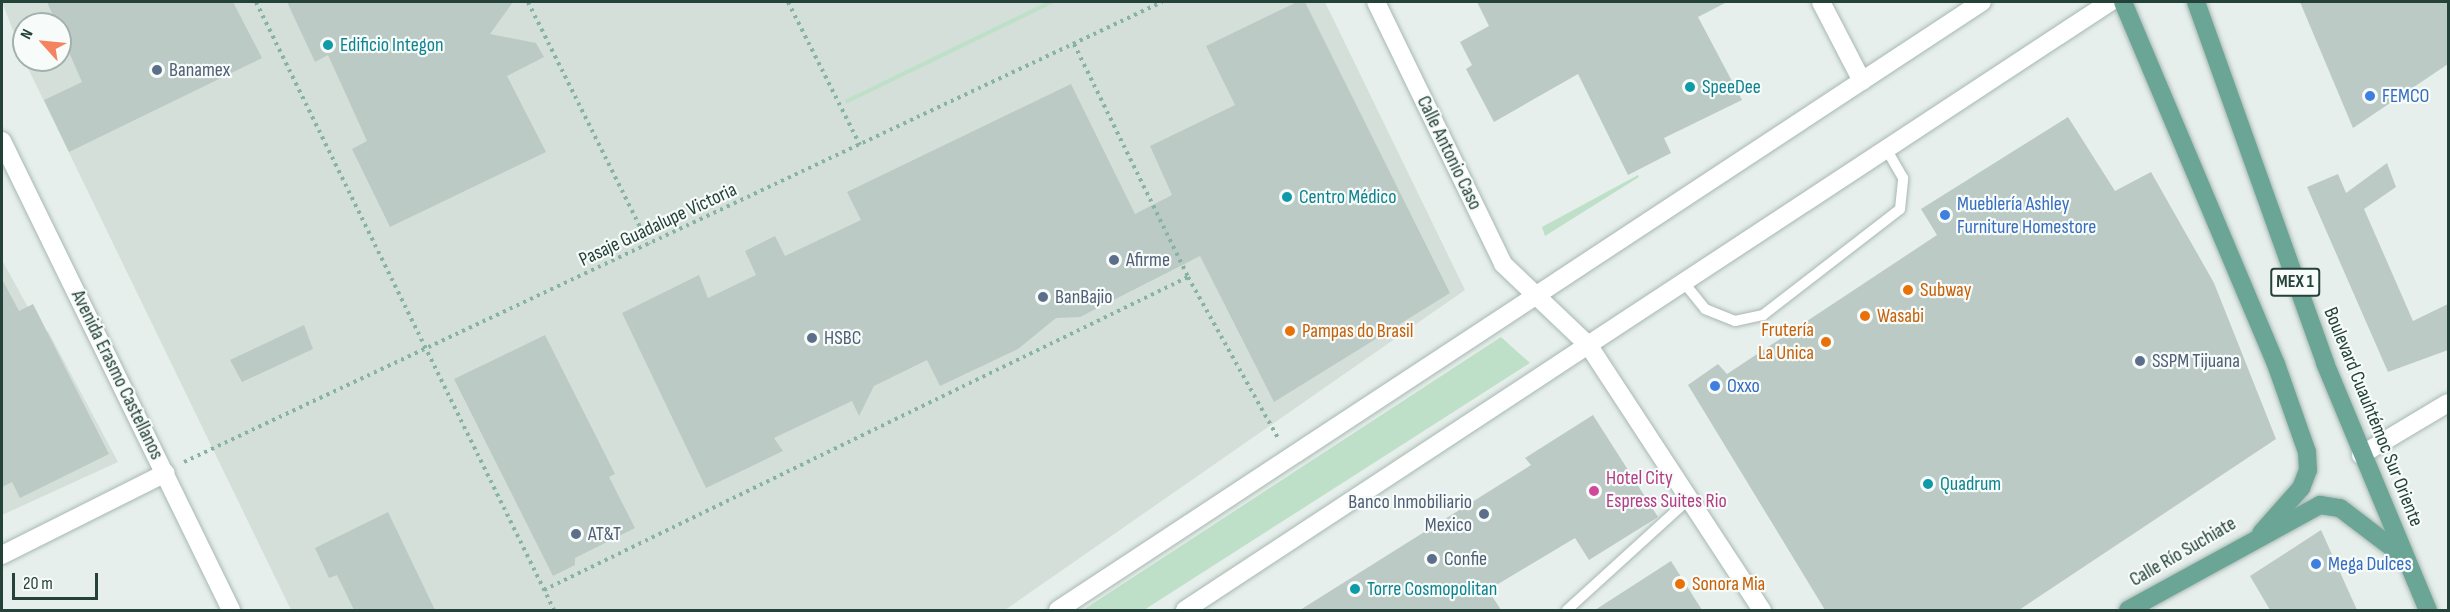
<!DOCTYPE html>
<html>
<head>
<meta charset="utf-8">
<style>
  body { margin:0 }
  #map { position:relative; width:2450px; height:612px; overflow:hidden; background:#e6efeb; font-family:"Sofia Sans Condensed",sans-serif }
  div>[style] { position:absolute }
  .built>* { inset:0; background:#d4dfda }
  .green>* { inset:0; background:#bfe0c8 }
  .building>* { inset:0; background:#bbcac4 }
  .path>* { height:4px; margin-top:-2px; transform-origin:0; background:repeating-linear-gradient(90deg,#86b3a5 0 3px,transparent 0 7.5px) }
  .roads { filter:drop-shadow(0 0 2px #a8b8b2) drop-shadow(0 0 2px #a8b8b2) }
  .lane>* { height:10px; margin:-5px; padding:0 5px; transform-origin:5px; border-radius:5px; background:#fff }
  .street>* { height:18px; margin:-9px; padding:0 9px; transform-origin:9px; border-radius:9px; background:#fff }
  .secondary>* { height:18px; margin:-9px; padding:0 9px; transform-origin:9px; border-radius:9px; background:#fff }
  .primary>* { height:18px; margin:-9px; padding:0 9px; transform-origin:9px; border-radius:9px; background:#6aa596 }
  .dots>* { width:16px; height:16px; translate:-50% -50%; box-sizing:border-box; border:3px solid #f7fbf9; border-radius:50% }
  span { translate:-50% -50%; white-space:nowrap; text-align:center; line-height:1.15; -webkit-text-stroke:4.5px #f7fbf9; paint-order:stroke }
  .shield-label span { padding:2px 4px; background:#f7fbf9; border:2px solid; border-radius:4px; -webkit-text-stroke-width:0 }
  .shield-label { font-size:18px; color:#24423a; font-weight:700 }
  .culture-label { font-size:20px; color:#0d838f }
  .left { translate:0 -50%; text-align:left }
  .service-label { font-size:20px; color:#4e5e75 }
  .right { translate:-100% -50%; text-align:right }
  .shop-label { font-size:20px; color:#366cbe }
  .street-label { font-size:20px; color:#24423a }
  .food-label { font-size:20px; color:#c56008 }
  .hotel-label { font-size:20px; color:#b23c85 }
  .frame { position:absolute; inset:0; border:3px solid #24423a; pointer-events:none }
  .north { position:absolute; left:12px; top:12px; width:60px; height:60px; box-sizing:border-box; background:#f7fbf9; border:2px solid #a3b1ad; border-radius:50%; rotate:297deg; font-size:16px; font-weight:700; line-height:24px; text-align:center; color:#24423a }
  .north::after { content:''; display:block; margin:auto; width:21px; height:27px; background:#f4845f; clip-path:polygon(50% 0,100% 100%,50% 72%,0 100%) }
  .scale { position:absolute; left:12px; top:573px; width:86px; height:27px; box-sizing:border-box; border:3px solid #24423a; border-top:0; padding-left:8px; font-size:18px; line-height:21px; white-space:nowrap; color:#24423a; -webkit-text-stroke:4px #f7fbf9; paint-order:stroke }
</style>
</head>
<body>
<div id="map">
  <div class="built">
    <i style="clip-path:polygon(2px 2px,1325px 2px,1465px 290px,1005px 610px,291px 610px,24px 60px,60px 60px,60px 24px,24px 24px,24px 59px)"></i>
    <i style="clip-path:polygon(2px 260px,42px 333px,48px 331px,118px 462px,2px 515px)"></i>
  </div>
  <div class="green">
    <i style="clip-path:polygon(1046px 2px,1056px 2px,846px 104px,845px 100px)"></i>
    <i style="clip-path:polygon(1638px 175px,1639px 177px,1545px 236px,1542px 227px)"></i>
    <i style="clip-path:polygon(1501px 337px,1530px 363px,1144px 610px,1083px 610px)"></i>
  </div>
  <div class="building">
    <i style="clip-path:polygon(47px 2px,233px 2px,262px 58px,69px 152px,44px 100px,82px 82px)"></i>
    <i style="clip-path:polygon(287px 2px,513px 2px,490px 34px,536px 43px,544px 57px,507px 76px,546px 152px,390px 227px,352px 149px,367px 141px,328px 55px,315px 62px)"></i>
    <i style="clip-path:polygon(1297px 2px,1305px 2px,1450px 293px,1274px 402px,1200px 256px,1080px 317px,1056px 318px,1018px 349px,940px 386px,927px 360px,874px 386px,859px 416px,852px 401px,774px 438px,783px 451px,706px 488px,622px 313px,699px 275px,708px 298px,756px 275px,745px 251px,775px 236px,785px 256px,861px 220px,847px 192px,1071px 84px,1135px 214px,1172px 195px,1150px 146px,1235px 105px,1206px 46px)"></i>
    <i style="clip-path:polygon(1477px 2px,1727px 2px,1698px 17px,1742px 100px,1664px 138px,1671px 153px,1628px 175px,1578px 74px,1494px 122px,1466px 69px,1472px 65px,1460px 42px,1489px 26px)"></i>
    <i style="clip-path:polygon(2300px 2px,2448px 2px,2448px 64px,2353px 128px)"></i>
    <i style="clip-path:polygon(2068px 117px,2115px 191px,2151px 172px,2214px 283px,2276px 439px,2019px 610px,1825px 610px,1688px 385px,1718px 364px,1727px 374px,1937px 235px,1921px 209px)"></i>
    <i style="clip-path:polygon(2387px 163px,2396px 187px,2364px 209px,2413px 321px,2448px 304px,2448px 350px,2388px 372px,2307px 187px,2338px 174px,2346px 193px)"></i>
    <i style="clip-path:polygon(2px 279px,19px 311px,33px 304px,109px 454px,20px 498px,12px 482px,2px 487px)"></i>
    <i style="clip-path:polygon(304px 325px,313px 349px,242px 382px,230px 360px)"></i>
    <i style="clip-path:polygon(545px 335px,615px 474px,609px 477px,635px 528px,575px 558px,575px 565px,553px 576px,454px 379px)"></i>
    <i style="clip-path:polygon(1593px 415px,1658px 517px,1589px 560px,1575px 538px,1488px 590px,1501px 610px,1300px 610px,1531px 465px,1525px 458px)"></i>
    <i style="clip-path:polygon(388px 512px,435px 610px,354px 610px,337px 575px,329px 578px,315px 548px)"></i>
    <i style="clip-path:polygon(2321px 530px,2357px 610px,2270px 610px,2250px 576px)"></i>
    <i style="clip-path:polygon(1671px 561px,1702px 610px,1595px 610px)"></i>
  </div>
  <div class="path">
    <i style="left:256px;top:2px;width:677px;rotate:63.89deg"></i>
    <i style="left:528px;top:2px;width:271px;rotate:63.5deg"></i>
    <i style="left:788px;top:2px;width:160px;rotate:63.3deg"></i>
    <i style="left:1074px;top:44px;width:259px;rotate:63.9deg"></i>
    <i style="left:1188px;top:277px;width:187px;rotate:60.8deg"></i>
    <i style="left:184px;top:462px;width:1081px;rotate:-25.19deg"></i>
    <i style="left:544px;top:590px;width:716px;rotate:-25.92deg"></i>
  </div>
  <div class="roads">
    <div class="lane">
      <i style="left:1685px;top:284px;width:32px;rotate:51deg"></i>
      <i style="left:1705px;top:309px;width:32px;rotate:22deg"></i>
      <i style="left:1735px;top:321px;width:29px;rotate:-12deg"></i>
      <i style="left:1763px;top:315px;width:173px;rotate:-37.7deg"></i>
      <i style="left:1900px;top:209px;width:31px;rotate:-84deg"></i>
      <i style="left:1903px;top:178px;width:34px;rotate:-120deg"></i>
      <i style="left:1567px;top:610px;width:165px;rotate:-42.3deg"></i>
    </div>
    <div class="street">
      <i style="left:1821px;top:2px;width:89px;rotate:62.6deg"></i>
    </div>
    <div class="secondary">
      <i style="left:1376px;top:2px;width:291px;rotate:64.1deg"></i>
      <i style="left:1503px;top:264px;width:119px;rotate:43.6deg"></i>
      <i style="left:1589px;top:346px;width:316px;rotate:56.8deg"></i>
      <i style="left:2px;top:141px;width:522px;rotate:63.97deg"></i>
      <i style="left:2361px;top:455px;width:101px;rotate:-30.9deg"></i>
      <i style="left:2px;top:555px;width:183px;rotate:-26.6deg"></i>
      <i style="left:1058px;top:610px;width:1106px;rotate:-33.35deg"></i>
      <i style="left:1185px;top:610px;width:1107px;rotate:-33.32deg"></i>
    </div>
    <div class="primary">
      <i style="left:2123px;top:2px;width:393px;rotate:67.1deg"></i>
      <i style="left:2276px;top:364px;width:93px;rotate:70.6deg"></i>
      <i style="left:2307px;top:452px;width:18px;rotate:87deg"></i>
      <i style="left:2308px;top:470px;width:19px;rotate:111deg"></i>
      <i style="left:2301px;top:488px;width:60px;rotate:131.6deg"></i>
      <i style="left:2196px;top:2px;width:383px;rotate:70.3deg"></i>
      <i style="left:2325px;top:363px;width:268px;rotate:67.4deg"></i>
      <i style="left:2128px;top:610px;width:219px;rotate:-28.7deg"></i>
      <i style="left:2320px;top:505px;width:20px;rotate:9deg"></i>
      <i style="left:2340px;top:508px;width:79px;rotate:37.3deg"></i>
    </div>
  </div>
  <div class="dots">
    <i style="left:328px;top:45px;background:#0f9aa8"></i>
    <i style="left:157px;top:70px;background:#5c6f8a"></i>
    <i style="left:1690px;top:87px;background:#0f9aa8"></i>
    <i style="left:2370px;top:96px;background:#3f7fe0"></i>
    <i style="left:1287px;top:197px;background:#0f9aa8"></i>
    <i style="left:1945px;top:215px;background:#3f7fe0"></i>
    <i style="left:1114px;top:260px;background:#5c6f8a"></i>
    <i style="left:1908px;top:290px;background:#e8710a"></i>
    <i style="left:1043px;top:297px;background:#5c6f8a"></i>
    <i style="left:1865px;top:316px;background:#e8710a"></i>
    <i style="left:1290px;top:331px;background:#e8710a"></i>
    <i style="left:812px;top:338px;background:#5c6f8a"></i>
    <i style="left:1826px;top:342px;background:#e8710a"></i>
    <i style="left:2140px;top:361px;background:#5c6f8a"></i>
    <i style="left:1715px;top:386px;background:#3f7fe0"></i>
    <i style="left:1928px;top:484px;background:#0f9aa8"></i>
    <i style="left:1594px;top:491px;background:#d1479c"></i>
    <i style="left:1484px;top:514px;background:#5c6f8a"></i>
    <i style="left:576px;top:534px;background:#5c6f8a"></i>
    <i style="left:1432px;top:559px;background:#5c6f8a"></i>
    <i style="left:2316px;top:564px;background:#3f7fe0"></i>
    <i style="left:1680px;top:584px;background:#e8710a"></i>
    <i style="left:1355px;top:589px;background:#0f9aa8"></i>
  </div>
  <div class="shield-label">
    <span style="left:2295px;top:282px">MEX 1</span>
  </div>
  <div class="culture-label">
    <span class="left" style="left:340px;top:45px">Edificio Integon</span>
    <span class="left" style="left:1702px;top:87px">SpeeDee</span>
    <span class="left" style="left:1299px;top:197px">Centro Médico</span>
    <span class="left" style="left:1940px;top:484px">Quadrum</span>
    <span class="left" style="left:1367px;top:589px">Torre Cosmopolitan</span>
  </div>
  <div class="service-label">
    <span class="left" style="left:169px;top:70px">Banamex</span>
    <span class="left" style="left:1126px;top:260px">Afirme</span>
    <span class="left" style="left:1055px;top:297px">BanBajio</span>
    <span class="left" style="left:824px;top:338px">HSBC</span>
    <span class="left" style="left:2152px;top:361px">SSPM Tijuana</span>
    <span class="right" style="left:1472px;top:514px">Banco Inmobiliario<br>Mexico</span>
    <span class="left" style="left:588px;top:534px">AT&amp;T</span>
    <span class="left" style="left:1444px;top:559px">Confie</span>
  </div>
  <div class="shop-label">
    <span class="left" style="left:2382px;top:96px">FEMCO</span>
    <span class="left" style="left:1957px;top:216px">Mueblería Ashley<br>Furniture Homestore</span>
    <span class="left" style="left:1727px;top:386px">Oxxo</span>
    <span class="left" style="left:2328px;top:564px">Mega Dulces</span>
  </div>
  <div class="street-label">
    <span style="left:1449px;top:153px;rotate:64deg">Calle Antonio Caso</span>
    <span style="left:658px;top:225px;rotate:-25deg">Pasaje Guadalupe Victoria</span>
    <span style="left:117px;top:375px;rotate:64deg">Avenida Erasmo Castellanos</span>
    <span style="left:2373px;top:417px;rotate:68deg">Boulevard Cuauhtémoc Sur Oriente</span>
    <span style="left:2183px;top:552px;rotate:-30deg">Calle Río Suchiate</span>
  </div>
  <div class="food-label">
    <span class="left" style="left:1920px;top:290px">Subway</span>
    <span class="left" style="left:1877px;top:316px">Wasabi</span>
    <span class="right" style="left:1814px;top:342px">Frutería<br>La Unica</span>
    <span class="left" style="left:1302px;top:331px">Pampas do Brasil</span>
    <span class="left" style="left:1692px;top:584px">Sonora Mia</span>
  </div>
  <div class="hotel-label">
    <span class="left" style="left:1606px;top:490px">Hotel City<br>Espress Suites Rio</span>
  </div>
  <div class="frame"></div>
  <div class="north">N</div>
  <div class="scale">20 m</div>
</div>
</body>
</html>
